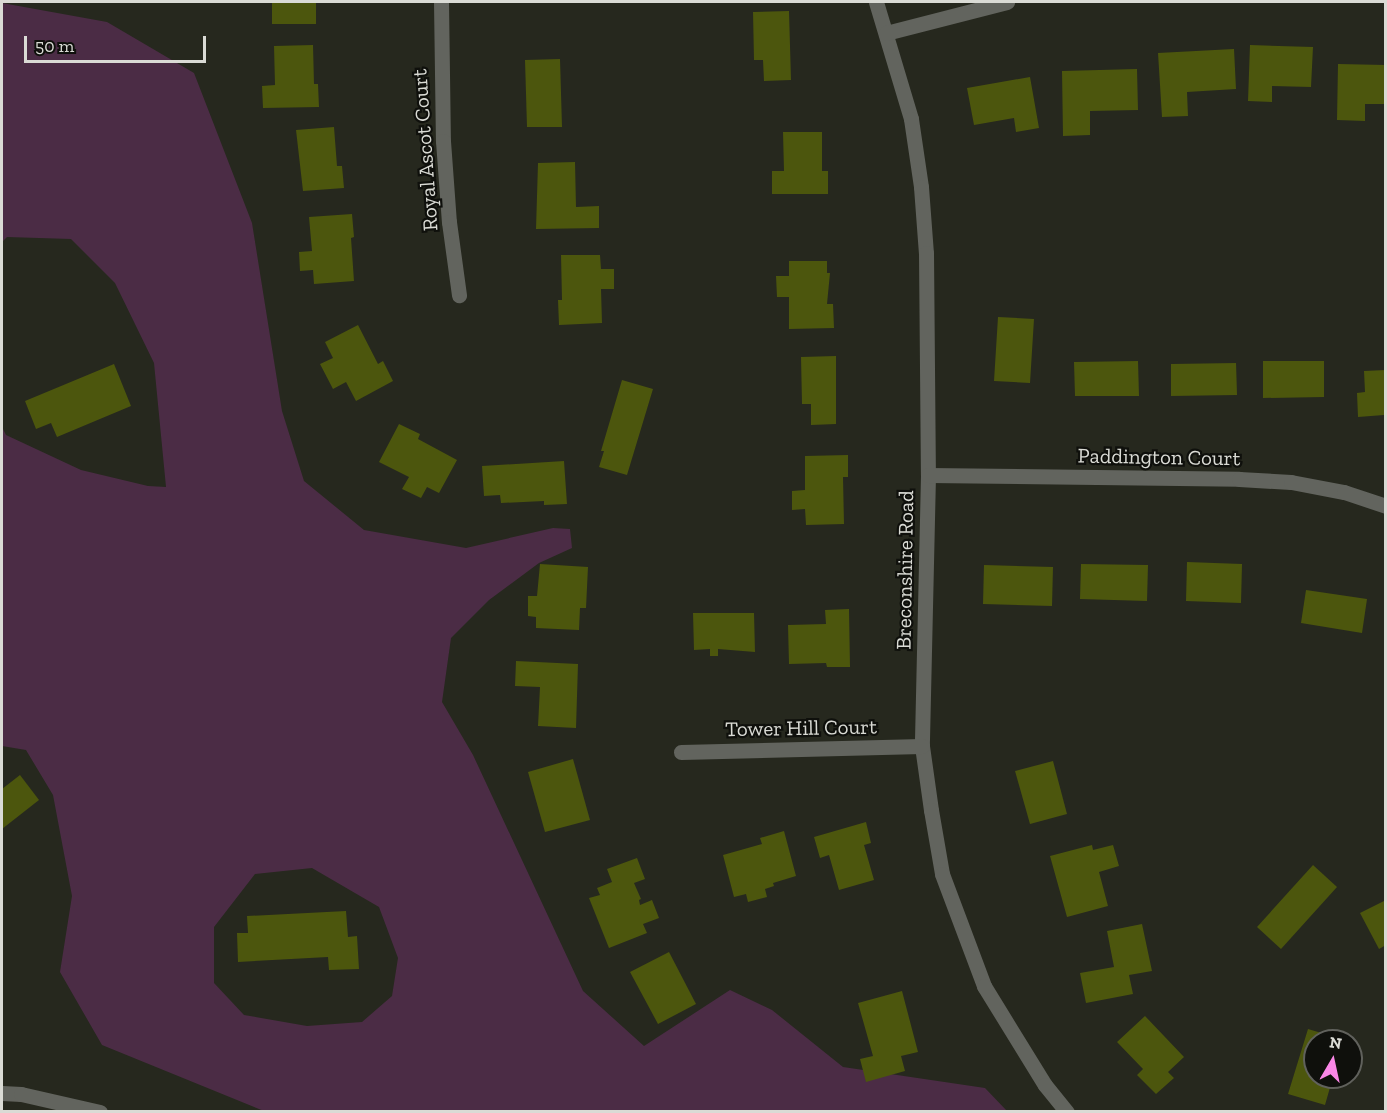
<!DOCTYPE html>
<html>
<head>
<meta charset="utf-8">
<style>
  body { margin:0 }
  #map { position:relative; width:1387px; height:1113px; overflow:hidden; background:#26281e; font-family:"Zilla Slab",serif }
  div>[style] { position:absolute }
  .green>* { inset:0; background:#4b2c45 }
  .building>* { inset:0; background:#4c560d }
  .street>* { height:15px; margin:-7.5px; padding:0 7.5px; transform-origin:7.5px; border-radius:7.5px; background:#62645e }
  span { translate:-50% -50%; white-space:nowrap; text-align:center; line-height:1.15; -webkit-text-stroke:4.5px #0f100c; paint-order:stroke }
  .street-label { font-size:21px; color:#dadbd5 }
  .frame { position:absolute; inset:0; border:3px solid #dadbd5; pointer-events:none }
  .north { position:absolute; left:1303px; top:1029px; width:60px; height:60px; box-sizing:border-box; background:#0f100c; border:2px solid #60615c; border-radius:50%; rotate:9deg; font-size:16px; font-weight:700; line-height:24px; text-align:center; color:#dadbd5 }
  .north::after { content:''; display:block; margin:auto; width:21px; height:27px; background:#fa87e7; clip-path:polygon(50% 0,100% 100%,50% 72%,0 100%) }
  .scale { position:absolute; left:24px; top:36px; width:182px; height:27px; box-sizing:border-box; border:3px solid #dadbd5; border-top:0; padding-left:8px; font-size:18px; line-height:21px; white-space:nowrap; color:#dadbd5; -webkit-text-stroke:4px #0f100c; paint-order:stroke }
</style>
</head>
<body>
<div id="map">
  <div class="green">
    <i style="clip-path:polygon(evenodd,2px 3px,107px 22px,194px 73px,252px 223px,282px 411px,304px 481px,364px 530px,466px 548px,553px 528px,570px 529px,572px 548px,539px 563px,489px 600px,451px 638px,442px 702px,473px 755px,583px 991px,644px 1046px,730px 990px,772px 1010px,843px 1067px,985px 1088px,1007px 1111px,264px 1111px,102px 1045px,60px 972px,72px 896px,53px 795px,26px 750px,2px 746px,2px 427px,6px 435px,81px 470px,148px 486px,166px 487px,154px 363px,115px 283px,71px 239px,7px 237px,2px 242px,2px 3px,312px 868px,379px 907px,398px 958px,392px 996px,362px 1022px,307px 1026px,244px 1015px,214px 983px,214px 927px,255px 874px,312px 868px)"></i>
  </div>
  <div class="building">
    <i style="clip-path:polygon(272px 2px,316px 2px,316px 24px,272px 24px)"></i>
    <i style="clip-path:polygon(789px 11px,791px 80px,764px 81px,763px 60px,754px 60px,753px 12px)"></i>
    <i style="clip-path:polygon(313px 45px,314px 84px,318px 84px,319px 107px,263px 108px,262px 86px,275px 85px,274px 46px)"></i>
    <i style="clip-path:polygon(1250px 45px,1313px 47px,1311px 87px,1272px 86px,1272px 102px,1248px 101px)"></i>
    <i style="clip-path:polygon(1234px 49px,1236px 89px,1187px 92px,1188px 116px,1162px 117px,1158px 53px)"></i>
    <i style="clip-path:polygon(560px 59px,562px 127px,527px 127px,525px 60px)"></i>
    <i style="clip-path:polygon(1338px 64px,1386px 65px,1386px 104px,1365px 104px,1365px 121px,1337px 120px)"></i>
    <i style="clip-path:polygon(1137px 69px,1138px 110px,1090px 111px,1090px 135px,1063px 136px,1062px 71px)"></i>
    <i style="clip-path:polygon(1030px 77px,1039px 128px,1016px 132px,1014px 118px,974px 125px,967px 88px)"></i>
    <i style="clip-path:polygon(334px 127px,337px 166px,342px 166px,344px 188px,303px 191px,296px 130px)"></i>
    <i style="clip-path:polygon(783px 132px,822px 132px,822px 171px,828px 171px,828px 194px,772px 194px,772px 171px,784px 171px)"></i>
    <i style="clip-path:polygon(575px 162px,576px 207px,599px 206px,599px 228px,536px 229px,538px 163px)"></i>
    <i style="clip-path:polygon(352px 214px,354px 237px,351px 238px,354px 281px,314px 284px,313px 270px,300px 271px,299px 252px,312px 251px,309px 217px)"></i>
    <i style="clip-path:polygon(561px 255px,600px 255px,601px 269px,614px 269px,614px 289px,601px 289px,602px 323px,559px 325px,558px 300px,562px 300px)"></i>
    <i style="clip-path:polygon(789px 261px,827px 261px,827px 273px,830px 273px,827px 304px,833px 304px,834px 328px,789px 329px,789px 297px,777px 297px,776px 276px,789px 276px)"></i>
    <i style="clip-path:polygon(998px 317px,1034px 319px,1030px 383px,994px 381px)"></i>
    <i style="clip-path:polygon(358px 325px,378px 364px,383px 361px,393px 381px,356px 401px,346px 382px,333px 389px,320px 364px,333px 358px,325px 342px)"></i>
    <i style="clip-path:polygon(836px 356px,836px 424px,811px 425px,811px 404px,802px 404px,801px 357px)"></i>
    <i style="clip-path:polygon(1138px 361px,1139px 396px,1075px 396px,1074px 362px)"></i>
    <i style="clip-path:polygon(1263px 361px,1324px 361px,1324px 397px,1263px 398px)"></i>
    <i style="clip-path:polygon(1236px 363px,1237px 395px,1171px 396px,1171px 364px)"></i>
    <i style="clip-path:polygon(114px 364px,131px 406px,57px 437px,51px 423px,36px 429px,25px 401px)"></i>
    <i style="clip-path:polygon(1386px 370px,1384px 415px,1358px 417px,1357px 393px,1365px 392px,1364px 371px)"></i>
    <i style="clip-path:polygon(622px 380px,653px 389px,627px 475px,599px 467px,604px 451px,601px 451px)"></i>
    <i style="clip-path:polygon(399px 424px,420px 434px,418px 439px,457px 460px,439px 493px,427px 487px,421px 498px,402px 489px,409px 477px,379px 462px)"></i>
    <i style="clip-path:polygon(848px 455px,848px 477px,843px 477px,844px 524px,806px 525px,805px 509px,792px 510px,792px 491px,805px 490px,805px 456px)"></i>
    <i style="clip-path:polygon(564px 461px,567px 504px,544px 505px,544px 501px,501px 503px,500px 495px,484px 496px,482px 466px)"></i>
    <i style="clip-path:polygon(1187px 562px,1242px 564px,1241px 603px,1186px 601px)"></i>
    <i style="clip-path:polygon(540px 564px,588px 567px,586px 608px,580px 608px,579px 630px,536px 628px,536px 617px,528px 616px,528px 596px,537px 596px)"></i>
    <i style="clip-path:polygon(1081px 564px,1148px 565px,1147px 601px,1080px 599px)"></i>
    <i style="clip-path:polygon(984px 565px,1053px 567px,1052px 606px,983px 604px)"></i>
    <i style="clip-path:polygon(1306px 590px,1367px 599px,1362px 633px,1301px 623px)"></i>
    <i style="clip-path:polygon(849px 609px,850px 667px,827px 667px,826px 663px,789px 664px,788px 625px,826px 624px,825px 610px)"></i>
    <i style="clip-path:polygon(693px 613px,754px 613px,755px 652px,718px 649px,718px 656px,710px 656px,710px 649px,694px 650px)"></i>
    <i style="clip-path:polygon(516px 661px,578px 664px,576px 728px,538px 726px,540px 687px,515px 686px)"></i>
    <i style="clip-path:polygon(573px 759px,590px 820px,545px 832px,528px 772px)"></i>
    <i style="clip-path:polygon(1053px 761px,1067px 814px,1030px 824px,1015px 771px)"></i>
    <i style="clip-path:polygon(20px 775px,39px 800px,2px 829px,2px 789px)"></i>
    <i style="clip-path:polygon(866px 822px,871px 843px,864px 845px,874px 880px,839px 890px,829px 855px,820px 858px,814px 837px)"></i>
    <i style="clip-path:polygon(784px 831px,796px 876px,773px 883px,774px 886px,765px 889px,767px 897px,748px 902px,746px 894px,734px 897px,723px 855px,762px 844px,760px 838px)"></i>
    <i style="clip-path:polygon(1092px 845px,1093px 850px,1113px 845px,1119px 866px,1099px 872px,1108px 906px,1067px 917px,1050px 856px)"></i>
    <i style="clip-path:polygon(637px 858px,645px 879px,634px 883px,641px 899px,639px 900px,640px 905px,652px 900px,659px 918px,643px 924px,647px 933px,609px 948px,589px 898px,600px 895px,597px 888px,612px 882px,607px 869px)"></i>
    <i style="clip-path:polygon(1313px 865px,1337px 887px,1281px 949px,1257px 927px)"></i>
    <i style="clip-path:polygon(1386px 900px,1386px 945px,1379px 949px,1360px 913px)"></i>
    <i style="clip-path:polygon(346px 911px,348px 937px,357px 936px,359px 969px,329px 970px,328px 957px,238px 962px,237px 933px,248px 933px,247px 916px)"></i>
    <i style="clip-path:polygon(1142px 924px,1152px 971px,1129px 975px,1133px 994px,1086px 1003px,1080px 973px,1114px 967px,1107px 931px)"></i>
    <i style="clip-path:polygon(669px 952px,696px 1004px,658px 1024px,630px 972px)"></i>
    <i style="clip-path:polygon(902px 991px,918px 1052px,901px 1056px,905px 1071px,866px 1082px,860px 1059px,873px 1056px,858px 1003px)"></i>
    <i style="clip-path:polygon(1145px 1016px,1184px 1057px,1168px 1072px,1174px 1078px,1156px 1094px,1137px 1075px,1143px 1069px,1117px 1042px)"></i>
    <i style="clip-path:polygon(1308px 1029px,1345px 1040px,1315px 1041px,1315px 1077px,1333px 1077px,1325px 1105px,1288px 1094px)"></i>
  </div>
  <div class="street">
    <i style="left:441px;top:2px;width:139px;rotate:89.2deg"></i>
    <i style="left:443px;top:141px;width:81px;rotate:85.8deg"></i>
    <i style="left:449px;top:222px;width:74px;rotate:82.2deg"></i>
    <i style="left:876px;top:2px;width:122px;rotate:73.3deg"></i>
    <i style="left:911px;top:119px;width:69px;rotate:81.6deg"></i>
    <i style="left:921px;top:187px;width:66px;rotate:85.7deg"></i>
    <i style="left:926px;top:253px;width:222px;rotate:89.5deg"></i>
    <i style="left:928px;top:475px;width:271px;rotate:91.3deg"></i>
    <i style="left:922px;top:746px;width:65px;rotate:82deg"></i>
    <i style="left:931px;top:810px;width:65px;rotate:80.2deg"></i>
    <i style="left:942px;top:874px;width:120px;rotate:69.4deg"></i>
    <i style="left:984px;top:986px;width:116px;rotate:58.4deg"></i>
    <i style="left:1045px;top:1085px;width:35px;rotate:51deg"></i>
    <i style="left:886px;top:33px;width:125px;rotate:-14.4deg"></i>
    <i style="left:928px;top:475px;width:311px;rotate:0.7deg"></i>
    <i style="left:1239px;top:479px;width:52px;rotate:3.3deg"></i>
    <i style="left:1291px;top:482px;width:54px;rotate:10.7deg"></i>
    <i style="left:1344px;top:492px;width:44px;rotate:18.4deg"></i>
    <i style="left:681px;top:752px;width:241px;rotate:-1.4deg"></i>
    <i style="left:2px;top:1093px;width:19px;rotate:3deg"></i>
    <i style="left:21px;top:1094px;width:81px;rotate:12.8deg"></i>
  </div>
  <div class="street-label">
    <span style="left:425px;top:150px;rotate:-94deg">Royal Ascot Court</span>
    <span style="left:1159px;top:457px;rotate:1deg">Paddington Court</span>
    <span style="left:905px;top:570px;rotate:-89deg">Breconshire Road</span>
    <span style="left:801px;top:728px;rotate:-1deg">Tower Hill Court</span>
  </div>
  <div class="frame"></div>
  <div class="north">N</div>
  <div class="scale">50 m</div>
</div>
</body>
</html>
